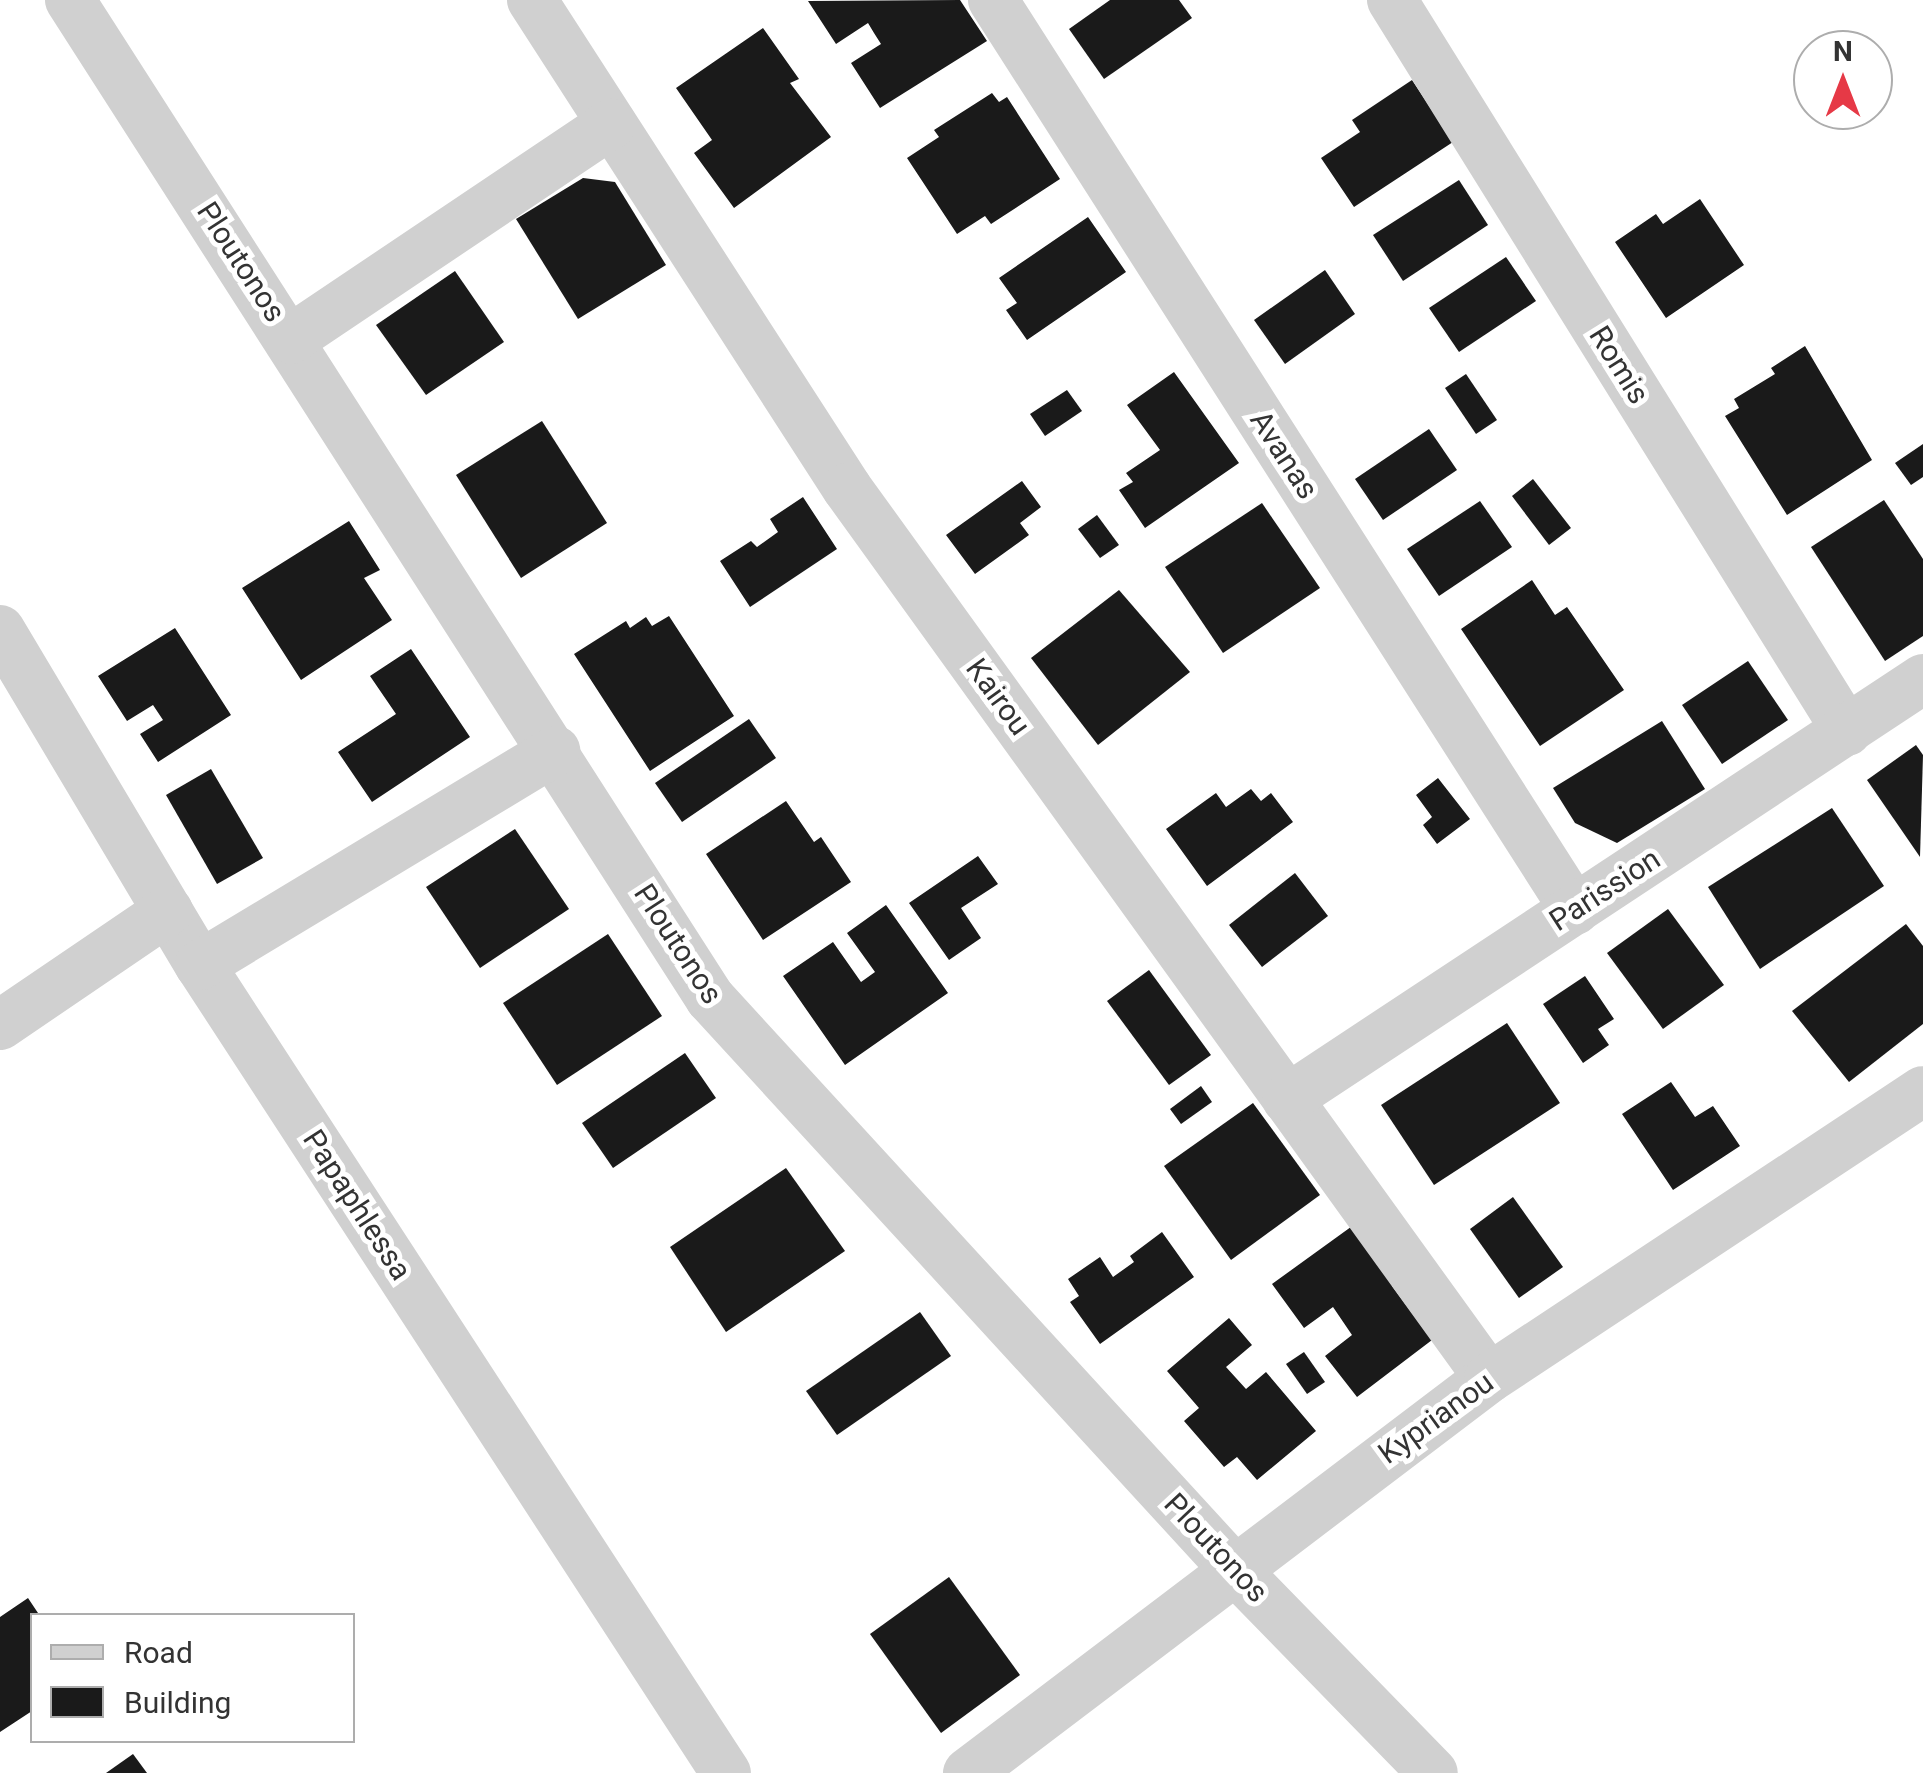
<!DOCTYPE html>
<html>
<head>
<meta charset="utf-8">
<style>
  body { margin:0 }
  #map { position:relative; width:1923px; height:1773px; overflow:hidden; background:#fff; font-family:Roboto,sans-serif }
  div>[style] { position:absolute }
  .building>* { inset:0; background:#1a1a1a }
  .minor>* { height:50px; margin:-25px; padding:0 25px; transform-origin:25px; border-radius:25px; background:#d0d0d0 }
  span { translate:-50% -50%; white-space:nowrap; text-align:center; line-height:1.15; -webkit-text-stroke:10px #fff; paint-order:stroke }
  .street-label { font-size:30px; color:#333 }
  .legend { position:absolute; left:30px; top:1613px; width:325px; height:130px; box-sizing:border-box; background:#fff; border:2px solid #adadad; margin:0; padding:12px 18px; list-style:none; font-size:30px; color:#333 }
  .legend li { display:flex; align-items:center; gap:20px; height:50px }
  .legend b { width:50px; border:2px solid #adadad }
  .north { position:absolute; left:1793px; top:30px; width:100px; height:100px; box-sizing:border-box; background:#fff; border:2px solid #adadad; border-radius:50%; rotate:0deg; font-size:28px; font-weight:700; line-height:40px; text-align:center; color:#333 }
  .north::after { content:''; display:block; margin:auto; width:35px; height:45px; background:#e63946; clip-path:polygon(50% 0,100% 100%,50% 72%,0 100%) }
</style>
</head>
<body>
<div id="map">
  <div class="building">
    <i style="clip-path:polygon(960px 0,987px 41px,880px 108px,851px 63px,881px 44px,874px 33px,868px 23px,836px 44px,808px 1px)"></i>
    <i style="clip-path:polygon(1110px 0,1179px 0,1192px 18px,1104px 79px,1069px 29px)"></i>
    <i style="clip-path:polygon(763px 28px,799px 79px,790px 83px,831px 137px,734px 208px,694px 153px,712px 140px,676px 88px)"></i>
    <i style="clip-path:polygon(1412px 80px,1453px 142px,1354px 207px,1321px 158px,1360px 132px,1352px 120px)"></i>
    <i style="clip-path:polygon(992px 93px,999px 102px,1007px 97px,1060px 179px,991px 224px,985px 216px,957px 234px,907px 158px,939px 137px,934px 130px)"></i>
    <i style="clip-path:polygon(583px 178px,615px 182px,666px 265px,578px 319px,516px 219px)"></i>
    <i style="clip-path:polygon(1459px 180px,1488px 225px,1403px 281px,1373px 235px)"></i>
    <i style="clip-path:polygon(1700px 199px,1744px 265px,1666px 318px,1615px 242px,1656px 214px,1663px 224px)"></i>
    <i style="clip-path:polygon(1088px 217px,1126px 272px,1027px 340px,1006px 310px,1017px 303px,999px 278px)"></i>
    <i style="clip-path:polygon(1506px 257px,1536px 301px,1459px 352px,1429px 308px)"></i>
    <i style="clip-path:polygon(1325px 270px,1355px 314px,1285px 364px,1254px 320px)"></i>
    <i style="clip-path:polygon(455px 271px,504px 342px,426px 395px,376px 325px)"></i>
    <i style="clip-path:polygon(1805px 346px,1872px 460px,1787px 515px,1725px 416px,1739px 408px,1734px 399px,1775px 374px,1771px 368px)"></i>
    <i style="clip-path:polygon(1174px 372px,1239px 463px,1145px 528px,1119px 490px,1133px 482px,1126px 473px,1160px 450px,1127px 405px)"></i>
    <i style="clip-path:polygon(1466px 374px,1497px 420px,1476px 434px,1445px 388px)"></i>
    <i style="clip-path:polygon(1067px 390px,1082px 411px,1045px 436px,1030px 414px)"></i>
    <i style="clip-path:polygon(542px 421px,607px 523px,521px 578px,456px 475px)"></i>
    <i style="clip-path:polygon(1429px 429px,1457px 470px,1383px 520px,1355px 479px)"></i>
    <i style="clip-path:polygon(1923px 444px,1923px 477px,1911px 485px,1895px 463px)"></i>
    <i style="clip-path:polygon(1533px 479px,1571px 528px,1549px 545px,1512px 496px)"></i>
    <i style="clip-path:polygon(1022px 481px,1041px 507px,1020px 523px,1029px 535px,975px 574px,946px 535px)"></i>
    <i style="clip-path:polygon(803px 497px,837px 549px,750px 607px,720px 561px,751px 541px,757px 547px,778px 532px,770px 519px)"></i>
    <i style="clip-path:polygon(1884px 500px,1923px 559px,1923px 636px,1885px 661px,1811px 547px)"></i>
    <i style="clip-path:polygon(1480px 501px,1512px 547px,1439px 596px,1407px 549px)"></i>
    <i style="clip-path:polygon(1262px 503px,1320px 588px,1223px 653px,1165px 567px)"></i>
    <i style="clip-path:polygon(1097px 515px,1119px 545px,1100px 558px,1078px 529px)"></i>
    <i style="clip-path:polygon(349px 521px,380px 570px,364px 578px,392px 620px,301px 680px,242px 588px)"></i>
    <i style="clip-path:polygon(1532px 580px,1555px 615px,1567px 607px,1624px 690px,1540px 746px,1461px 629px)"></i>
    <i style="clip-path:polygon(1119px 590px,1190px 672px,1098px 745px,1031px 658px)"></i>
    <i style="clip-path:polygon(669px 616px,734px 716px,650px 771px,574px 654px,626px 621px,630px 628px,646px 617px,652px 626px)"></i>
    <i style="clip-path:polygon(175px 628px,231px 715px,158px 762px,140px 734px,163px 720px,153px 705px,127px 721px,98px 676px)"></i>
    <i style="clip-path:polygon(411px 649px,470px 737px,372px 802px,338px 752px,396px 714px,370px 676px)"></i>
    <i style="clip-path:polygon(1748px 661px,1788px 720px,1722px 764px,1682px 705px)"></i>
    <i style="clip-path:polygon(749px 719px,776px 758px,682px 822px,655px 783px)"></i>
    <i style="clip-path:polygon(1662px 721px,1705px 789px,1617px 843px,1575px 823px,1553px 788px)"></i>
    <i style="clip-path:polygon(1916px 745px,1923px 755px,1920px 857px,1867px 780px)"></i>
    <i style="clip-path:polygon(211px 769px,263px 858px,217px 884px,166px 795px)"></i>
    <i style="clip-path:polygon(1438px 778px,1470px 819px,1437px 844px,1423px 825px,1432px 817px,1416px 795px)"></i>
    <i style="clip-path:polygon(1251px 789px,1261px 801px,1271px 793px,1293px 822px,1207px 886px,1166px 829px,1216px 793px,1226px 807px)"></i>
    <i style="clip-path:polygon(786px 801px,814px 842px,821px 837px,851px 882px,763px 940px,706px 854px)"></i>
    <i style="clip-path:polygon(1832px 808px,1884px 886px,1760px 969px,1708px 887px)"></i>
    <i style="clip-path:polygon(515px 829px,569px 909px,480px 968px,426px 887px)"></i>
    <i style="clip-path:polygon(978px 856px,998px 884px,961px 908px,981px 938px,949px 960px,909px 903px)"></i>
    <i style="clip-path:polygon(1295px 873px,1328px 916px,1262px 967px,1229px 925px)"></i>
    <i style="clip-path:polygon(886px 905px,948px 993px,845px 1065px,783px 976px,833px 942px,861px 982px,875px 972px,847px 933px)"></i>
    <i style="clip-path:polygon(1668px 909px,1724px 985px,1663px 1029px,1607px 953px)"></i>
    <i style="clip-path:polygon(1906px 924px,1923px 946px,1923px 1024px,1849px 1082px,1792px 1011px)"></i>
    <i style="clip-path:polygon(608px 934px,662px 1016px,557px 1085px,503px 1003px)"></i>
    <i style="clip-path:polygon(1149px 970px,1211px 1055px,1169px 1085px,1107px 1001px)"></i>
    <i style="clip-path:polygon(1585px 976px,1614px 1019px,1598px 1029px,1609px 1045px,1583px 1063px,1543px 1004px)"></i>
    <i style="clip-path:polygon(1507px 1023px,1560px 1103px,1434px 1185px,1381px 1105px)"></i>
    <i style="clip-path:polygon(685px 1053px,716px 1098px,613px 1168px,582px 1123px)"></i>
    <i style="clip-path:polygon(1671px 1082px,1695px 1117px,1713px 1106px,1740px 1146px,1673px 1190px,1622px 1114px)"></i>
    <i style="clip-path:polygon(1201px 1086px,1212px 1102px,1181px 1124px,1170px 1109px)"></i>
    <i style="clip-path:polygon(1253px 1103px,1320px 1195px,1231px 1260px,1164px 1166px)"></i>
    <i style="clip-path:polygon(786px 1168px,845px 1251px,726px 1332px,670px 1247px)"></i>
    <i style="clip-path:polygon(1513px 1197px,1563px 1267px,1519px 1298px,1470px 1229px)"></i>
    <i style="clip-path:polygon(1355px 1224px,1399px 1283px,1392px 1286px,1432px 1340px,1357px 1397px,1325px 1356px,1352px 1335px,1333px 1307px,1304px 1328px,1272px 1284px)"></i>
    <i style="clip-path:polygon(1162px 1232px,1194px 1277px,1100px 1344px,1070px 1302px,1079px 1296px,1068px 1279px,1100px 1257px,1113px 1277px,1134px 1262px,1130px 1256px)"></i>
    <i style="clip-path:polygon(920px 1312px,951px 1356px,837px 1435px,806px 1391px)"></i>
    <i style="clip-path:polygon(1229px 1318px,1252px 1345px,1226px 1367px,1246px 1389px,1266px 1372px,1316px 1431px,1257px 1480px,1237px 1457px,1224px 1467px,1184px 1421px,1199px 1408px,1167px 1371px)"></i>
    <i style="clip-path:polygon(1304px 1352px,1325px 1382px,1307px 1394px,1286px 1364px)"></i>
    <i style="clip-path:polygon(949px 1577px,1020px 1675px,941px 1733px,870px 1634px)"></i>
    <i style="clip-path:polygon(28px 1598px,40px 1616px,32px 1616px,32px 1711px,0 1732px,0 1617px)"></i>
    <i style="clip-path:polygon(133px 1754px,147px 1773px,106px 1773px)"></i>
  </div>
  <div class="minor">
    <i style="left:70px;top:0;width:1186px;rotate:57.33deg"></i>
    <i style="left:710px;top:998px;width:774px;rotate:47.46deg"></i>
    <i style="left:1233px;top:1568px;width:286px;rotate:45.7deg"></i>
    <i style="left:532px;top:0;width:581px;rotate:57.16deg"></i>
    <i style="left:847px;top:488px;width:1097px;rotate:54.2deg"></i>
    <i style="left:993px;top:0;width:1080px;rotate:57.4deg"></i>
    <i style="left:1392px;top:0;width:861px;rotate:58.1deg"></i>
    <i style="left:291px;top:339px;width:386px;rotate:-33.9deg"></i>
    <i style="left:0;top:630px;width:390px;rotate:59.2deg"></i>
    <i style="left:200px;top:965px;width:964px;rotate:56.94deg"></i>
    <i style="left:200px;top:965px;width:415px;rotate:-31.1deg"></i>
    <i style="left:0;top:1025px;width:203px;rotate:-34.2deg"></i>
    <i style="left:1287px;top:1099px;width:762px;rotate:-33.44deg"></i>
    <i style="left:968px;top:1773px;width:654px;rotate:-37.17deg"></i>
    <i style="left:1489px;top:1378px;width:520px;rotate:-33.48deg"></i>
  </div>
  <div class="street-label">
    <span style="left:241px;top:262px;rotate:57deg">Ploutonos</span>
    <span style="left:1619px;top:365px;rotate:58deg">Romis</span>
    <span style="left:1284px;top:455px;rotate:57deg">Avanas</span>
    <span style="left:998px;top:697px;rotate:54deg">Kairou</span>
    <span style="left:1605px;top:890px;rotate:-33deg">Parission</span>
    <span style="left:678px;top:944px;rotate:57deg">Ploutonos</span>
    <span style="left:357px;top:1205px;rotate:57deg">Papaphlessa</span>
    <span style="left:1436px;top:1418px;rotate:-36deg">Kyprianou</span>
    <span style="left:1216px;top:1548px;rotate:47deg">Ploutonos</span>
  </div>
  <ul class="legend">
  <li><b style="height:12px;background:#d0d0d0"></b>Road</li>
  <li><b style="height:28px;background:#1a1a1a"></b>Building</li>
  </ul>
  <div class="north">N</div>
</div>
</body>
</html>
